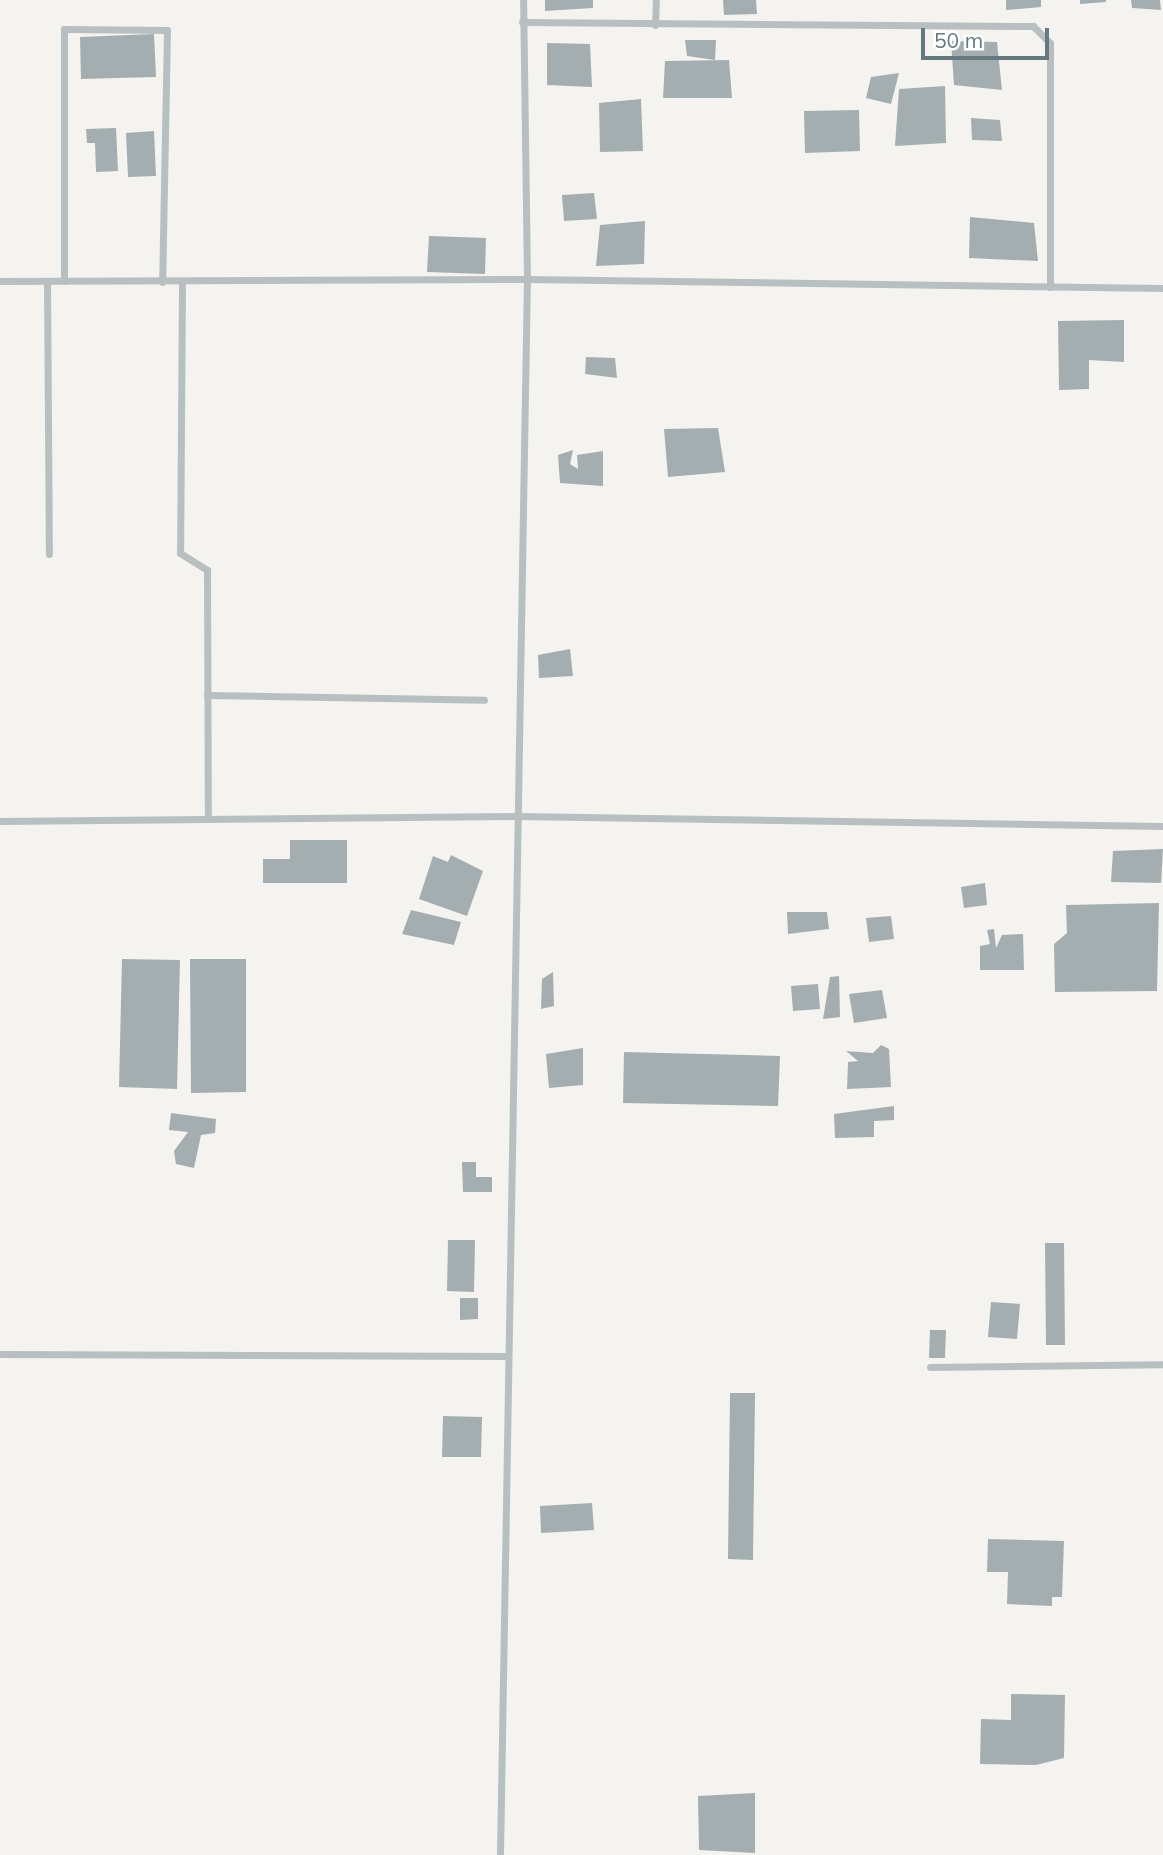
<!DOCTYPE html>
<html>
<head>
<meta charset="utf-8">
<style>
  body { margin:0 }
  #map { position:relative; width:1163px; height:1855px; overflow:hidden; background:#f4f3f0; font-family:Mulish,sans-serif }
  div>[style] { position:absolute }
  .building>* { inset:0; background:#a4aeb0 }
  .minor>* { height:7px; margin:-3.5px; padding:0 3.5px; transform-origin:3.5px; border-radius:3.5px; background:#b8bfc0 }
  span { translate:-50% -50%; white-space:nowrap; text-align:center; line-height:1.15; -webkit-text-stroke:7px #fff; paint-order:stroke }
  .scale { position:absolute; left:921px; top:28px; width:128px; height:32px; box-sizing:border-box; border:4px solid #657a7f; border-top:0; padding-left:9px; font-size:21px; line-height:24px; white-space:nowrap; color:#657a7f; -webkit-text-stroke:5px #fff; paint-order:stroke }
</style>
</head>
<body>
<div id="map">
  <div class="building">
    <i style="clip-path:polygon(545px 0,593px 0,593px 8px,545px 11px)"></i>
    <i style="clip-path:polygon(723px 0,756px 0,757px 14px,724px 15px)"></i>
    <i style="clip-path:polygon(1006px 0,1041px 0,1041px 7px,1006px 10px)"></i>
    <i style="clip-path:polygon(1080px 0,1106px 0,1106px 2px,1080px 4px)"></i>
    <i style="clip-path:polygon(1131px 0,1160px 0,1161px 10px,1132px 8px)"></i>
    <i style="clip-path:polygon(154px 34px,156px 77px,81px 79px,80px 37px)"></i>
    <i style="clip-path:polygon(685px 40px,716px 40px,715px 60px,687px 56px)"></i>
    <i style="clip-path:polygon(951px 41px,997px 42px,1002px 90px,954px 85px)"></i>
    <i style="clip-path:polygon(547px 43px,590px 44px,592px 87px,547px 85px)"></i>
    <i style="clip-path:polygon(729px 60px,732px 98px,663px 98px,665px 61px)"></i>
    <i style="clip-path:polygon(899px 73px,891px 104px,866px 98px,871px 77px)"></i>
    <i style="clip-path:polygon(945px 86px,946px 143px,895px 146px,899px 89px)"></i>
    <i style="clip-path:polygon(641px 99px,643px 151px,600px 152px,599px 103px)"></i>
    <i style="clip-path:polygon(859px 110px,860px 151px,805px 153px,804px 111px)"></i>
    <i style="clip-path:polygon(971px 118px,1000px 120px,1002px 141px,972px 140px)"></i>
    <i style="clip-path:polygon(116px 128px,118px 171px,96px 172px,95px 143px,87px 143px,86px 129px)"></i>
    <i style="clip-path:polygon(154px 131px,156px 176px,128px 177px,126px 133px)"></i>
    <i style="clip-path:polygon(594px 193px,597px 219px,564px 221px,562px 195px)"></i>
    <i style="clip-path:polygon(970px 217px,1034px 223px,1038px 261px,969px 258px)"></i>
    <i style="clip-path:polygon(645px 221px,644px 264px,596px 266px,600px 225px)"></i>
    <i style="clip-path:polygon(429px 236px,486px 238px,485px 274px,427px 272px)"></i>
    <i style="clip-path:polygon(1124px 320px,1124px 362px,1089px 360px,1089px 389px,1059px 390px,1058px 321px)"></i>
    <i style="clip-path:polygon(586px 357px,615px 358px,617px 378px,585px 374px)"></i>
    <i style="clip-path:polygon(718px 428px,725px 472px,668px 477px,664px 429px)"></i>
    <i style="clip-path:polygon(573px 450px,570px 464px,578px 469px,577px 455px,603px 451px,603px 486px,560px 483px,558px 455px)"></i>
    <i style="clip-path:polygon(570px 649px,573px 676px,539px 678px,538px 655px)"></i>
    <i style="clip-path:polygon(290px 840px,347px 840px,347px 883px,263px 883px,263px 859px,290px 859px)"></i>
    <i style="clip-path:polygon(1163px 849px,1161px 883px,1111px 882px,1113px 851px)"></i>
    <i style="clip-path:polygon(451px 855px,483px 871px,467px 916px,419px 899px,433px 856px,448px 862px)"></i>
    <i style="clip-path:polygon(985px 883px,987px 905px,964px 908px,961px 887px)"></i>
    <i style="clip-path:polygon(1159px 903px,1157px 991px,1055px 992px,1054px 944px,1067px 933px,1066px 905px)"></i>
    <i style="clip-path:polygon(411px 910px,461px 922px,454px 945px,402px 934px)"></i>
    <i style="clip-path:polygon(787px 912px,827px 912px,829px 929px,788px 934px)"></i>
    <i style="clip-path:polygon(891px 916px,894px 939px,869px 942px,866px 918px)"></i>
    <i style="clip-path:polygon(994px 929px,996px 948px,1002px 935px,1023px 934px,1024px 970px,980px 970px,980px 946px,990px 944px,987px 930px)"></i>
    <i style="clip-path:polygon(122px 959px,180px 960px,177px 1089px,119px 1087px)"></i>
    <i style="clip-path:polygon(190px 959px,246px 959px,246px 1092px,191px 1093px)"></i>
    <i style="clip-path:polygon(553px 972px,554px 1006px,541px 1009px,542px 979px)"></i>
    <i style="clip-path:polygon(839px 976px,840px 1017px,823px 1019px,830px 977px)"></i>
    <i style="clip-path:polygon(818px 984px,820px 1009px,793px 1011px,791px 986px)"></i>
    <i style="clip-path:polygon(882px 990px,887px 1018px,854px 1023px,849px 994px)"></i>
    <i style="clip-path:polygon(881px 1045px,889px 1049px,891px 1087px,847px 1089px,848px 1062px,858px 1061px,846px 1051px,873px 1053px)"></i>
    <i style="clip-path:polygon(583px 1048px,583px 1085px,549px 1088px,546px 1054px)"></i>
    <i style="clip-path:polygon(624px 1052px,780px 1056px,778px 1106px,623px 1103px)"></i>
    <i style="clip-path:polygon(894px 1106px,894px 1120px,874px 1121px,874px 1137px,835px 1138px,834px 1114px)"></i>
    <i style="clip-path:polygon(171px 1113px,216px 1119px,215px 1133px,201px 1135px,194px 1168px,176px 1164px,174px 1151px,188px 1132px,169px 1130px)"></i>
    <i style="clip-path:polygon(462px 1162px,476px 1162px,476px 1177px,492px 1177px,492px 1192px,463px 1192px)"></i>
    <i style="clip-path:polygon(448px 1240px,475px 1240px,474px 1292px,447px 1291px)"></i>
    <i style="clip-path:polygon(1045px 1243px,1064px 1243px,1065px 1345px,1046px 1345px)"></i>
    <i style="clip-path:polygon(460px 1298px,478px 1298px,478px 1319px,460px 1320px)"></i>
    <i style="clip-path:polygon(991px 1302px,1020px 1304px,1017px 1339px,988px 1337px)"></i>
    <i style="clip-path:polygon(930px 1330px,946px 1330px,945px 1358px,929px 1358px)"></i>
    <i style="clip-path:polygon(730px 1393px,755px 1393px,753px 1560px,728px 1559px)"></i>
    <i style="clip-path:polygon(443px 1416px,482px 1417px,481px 1457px,442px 1457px)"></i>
    <i style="clip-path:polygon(592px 1503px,594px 1530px,541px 1533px,540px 1506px)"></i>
    <i style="clip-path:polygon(988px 1539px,1064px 1541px,1062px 1597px,1052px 1597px,1052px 1606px,1007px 1604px,1008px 1572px,987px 1572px)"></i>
    <i style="clip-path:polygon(1011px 1694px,1065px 1695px,1064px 1758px,1036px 1765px,980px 1764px,981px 1719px,1011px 1720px)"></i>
    <i style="clip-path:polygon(755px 1793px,755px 1853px,699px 1850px,698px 1796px)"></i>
  </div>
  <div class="minor">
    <i style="left:522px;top:22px;width:511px;rotate:0.45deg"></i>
    <i style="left:1033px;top:26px;width:24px;rotate:45deg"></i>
    <i style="left:1050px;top:43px;width:244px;rotate:90deg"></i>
    <i style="left:655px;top:25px;width:25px;rotate:-88deg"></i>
    <i style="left:0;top:281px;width:527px;rotate:-0.22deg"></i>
    <i style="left:527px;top:279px;width:636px;rotate:0.81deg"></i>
    <i style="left:47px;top:281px;width:273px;rotate:89.6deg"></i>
    <i style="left:64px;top:281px;width:252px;rotate:-90deg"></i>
    <i style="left:64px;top:29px;width:103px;rotate:0.6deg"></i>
    <i style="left:167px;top:30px;width:252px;rotate:91.1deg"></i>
    <i style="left:182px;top:283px;width:270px;rotate:90.4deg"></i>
    <i style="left:180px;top:553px;width:32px;rotate:32deg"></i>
    <i style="left:207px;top:570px;width:249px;rotate:89.8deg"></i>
    <i style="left:207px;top:695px;width:277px;rotate:1deg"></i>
    <i style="left:0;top:821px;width:517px;rotate:-0.55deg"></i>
    <i style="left:517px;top:816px;width:646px;rotate:0.89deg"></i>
    <i style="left:0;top:1354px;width:505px;rotate:0.23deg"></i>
    <i style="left:930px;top:1367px;width:233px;rotate:-0.7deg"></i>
    <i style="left:500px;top:1855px;width:1576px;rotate:-89.02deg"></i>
    <i style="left:527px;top:279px;width:279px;rotate:-90.8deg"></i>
  </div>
  <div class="scale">50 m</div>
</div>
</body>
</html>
